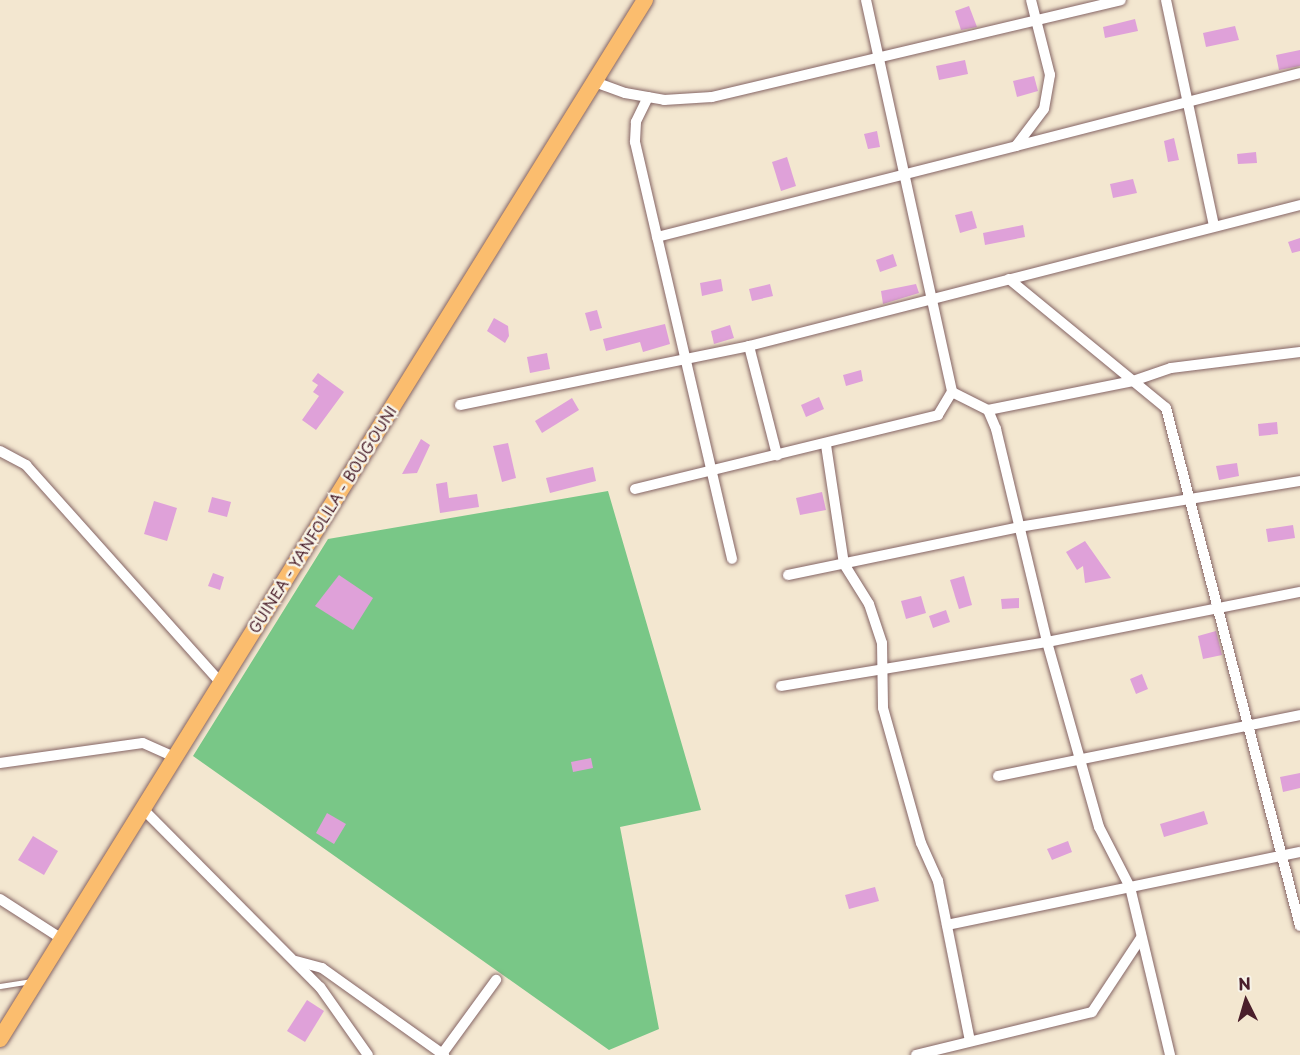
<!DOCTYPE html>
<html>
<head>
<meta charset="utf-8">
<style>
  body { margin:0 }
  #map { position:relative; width:1300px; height:1055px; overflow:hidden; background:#f3e7d0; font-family:"Playpen Sans",sans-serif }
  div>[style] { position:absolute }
  .green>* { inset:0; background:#79c787 }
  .building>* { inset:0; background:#dfa1d9 }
  .roads { filter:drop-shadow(0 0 2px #856565) drop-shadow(0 0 2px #856565) }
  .service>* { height:5px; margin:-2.5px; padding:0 2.5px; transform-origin:2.5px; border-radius:2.5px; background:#fff }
  .minor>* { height:10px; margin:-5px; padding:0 5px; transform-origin:5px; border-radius:5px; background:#fff }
  .primary>* { height:16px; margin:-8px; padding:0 8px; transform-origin:8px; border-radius:8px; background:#fbbd6e }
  span { translate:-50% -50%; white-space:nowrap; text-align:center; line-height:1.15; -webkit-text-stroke:5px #f7f3e8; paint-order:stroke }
  .street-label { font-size:15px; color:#4a1f2b }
  .north { position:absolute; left:1216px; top:971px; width:60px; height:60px; -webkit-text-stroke:4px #f7f3e8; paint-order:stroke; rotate:355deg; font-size:16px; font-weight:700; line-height:24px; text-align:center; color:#4a1f2b }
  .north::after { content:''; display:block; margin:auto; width:21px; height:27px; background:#4a1f2b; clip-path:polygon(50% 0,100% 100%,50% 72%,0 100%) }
</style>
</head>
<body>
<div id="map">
  <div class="green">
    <i style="clip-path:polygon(608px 491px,701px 810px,620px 827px,659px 1029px,609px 1050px,193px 756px,328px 539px)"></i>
  </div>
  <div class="building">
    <i style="clip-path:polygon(969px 6px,977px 27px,961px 30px,955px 11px)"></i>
    <i style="clip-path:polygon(1135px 19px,1138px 31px,1105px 38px,1103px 27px)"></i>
    <i style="clip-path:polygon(1235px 26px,1239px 40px,1206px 47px,1203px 33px)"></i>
    <i style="clip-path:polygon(1300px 50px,1300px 66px,1279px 70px,1276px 55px)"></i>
    <i style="clip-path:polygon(965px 60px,968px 74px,939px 80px,936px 66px)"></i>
    <i style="clip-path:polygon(1034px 76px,1038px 91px,1017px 97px,1013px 81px)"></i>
    <i style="clip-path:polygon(877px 131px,880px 147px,868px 149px,864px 134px)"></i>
    <i style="clip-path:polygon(1174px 138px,1179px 160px,1168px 162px,1164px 141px)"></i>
    <i style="clip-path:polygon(1256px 152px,1257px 163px,1238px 164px,1237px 154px)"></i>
    <i style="clip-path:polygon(787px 157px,796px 186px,781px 191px,772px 162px)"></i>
    <i style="clip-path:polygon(1133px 179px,1137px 193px,1113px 198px,1110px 184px)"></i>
    <i style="clip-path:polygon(972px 211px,977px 228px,960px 233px,955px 215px)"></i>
    <i style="clip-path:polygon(1023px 225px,1025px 237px,985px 245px,983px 233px)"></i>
    <i style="clip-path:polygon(1300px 238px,1300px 251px,1292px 253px,1288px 242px)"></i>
    <i style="clip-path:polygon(893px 254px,897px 266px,880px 272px,876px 260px)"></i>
    <i style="clip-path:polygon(721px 279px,723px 291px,702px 296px,700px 283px)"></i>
    <i style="clip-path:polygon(770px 284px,773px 296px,752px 301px,749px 289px)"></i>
    <i style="clip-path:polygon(916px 284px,919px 293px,883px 304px,881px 291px)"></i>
    <i style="clip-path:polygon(597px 310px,602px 328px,590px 331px,585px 313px)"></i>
    <i style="clip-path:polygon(494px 318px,508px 326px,509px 336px,505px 343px,487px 331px)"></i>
    <i style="clip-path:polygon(665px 324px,670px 344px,643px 352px,640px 342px,606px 351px,603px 339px)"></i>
    <i style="clip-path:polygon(730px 325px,734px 338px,714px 344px,711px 331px)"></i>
    <i style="clip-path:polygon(547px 353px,550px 369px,530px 373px,527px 357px)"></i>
    <i style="clip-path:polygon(861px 370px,863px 381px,846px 386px,843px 375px)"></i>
    <i style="clip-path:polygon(318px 373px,344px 392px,316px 430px,302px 420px,319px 396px,313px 392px,318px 385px,312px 381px)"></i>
    <i style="clip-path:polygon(819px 397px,824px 409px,806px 417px,801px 405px)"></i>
    <i style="clip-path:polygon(572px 398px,579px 410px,542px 433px,535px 421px)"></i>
    <i style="clip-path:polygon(1277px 422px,1278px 434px,1259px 436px,1258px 424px)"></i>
    <i style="clip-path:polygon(421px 439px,430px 445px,417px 473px,402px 474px)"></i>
    <i style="clip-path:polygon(508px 443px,516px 478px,502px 482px,493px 446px)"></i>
    <i style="clip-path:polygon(1237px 463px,1239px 476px,1219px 480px,1216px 466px)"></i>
    <i style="clip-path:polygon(593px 467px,596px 481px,550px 493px,546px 478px)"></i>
    <i style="clip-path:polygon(447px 482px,449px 498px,477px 494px,479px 507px,440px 513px,436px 484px)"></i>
    <i style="clip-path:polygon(822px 492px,826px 510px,800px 515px,796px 498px)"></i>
    <i style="clip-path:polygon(212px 497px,231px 502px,227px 517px,208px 512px)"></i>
    <i style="clip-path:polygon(154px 501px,177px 508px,167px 541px,144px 534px)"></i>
    <i style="clip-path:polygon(1293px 525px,1295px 538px,1268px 542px,1266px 529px)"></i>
    <i style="clip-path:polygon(1085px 541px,1111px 578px,1085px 583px,1083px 566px,1077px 570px,1066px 552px)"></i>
    <i style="clip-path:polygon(213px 573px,224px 577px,220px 590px,208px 586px)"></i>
    <i style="clip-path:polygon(339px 575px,373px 598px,353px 630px,315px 606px)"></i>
    <i style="clip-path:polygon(964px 576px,972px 605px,959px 609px,950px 580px)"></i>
    <i style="clip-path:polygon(921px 596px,926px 613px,906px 619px,901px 601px)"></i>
    <i style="clip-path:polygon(1019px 598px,1019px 608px,1002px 609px,1001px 599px)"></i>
    <i style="clip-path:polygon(946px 610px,950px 622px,933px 628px,929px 616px)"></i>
    <i style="clip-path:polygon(1216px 631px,1222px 655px,1203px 659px,1198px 636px)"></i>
    <i style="clip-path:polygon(1142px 674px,1148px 689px,1136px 694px,1130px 679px)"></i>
    <i style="clip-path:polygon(591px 758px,593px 768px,573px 772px,571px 762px)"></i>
    <i style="clip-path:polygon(1300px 773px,1300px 788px,1283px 792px,1280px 777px)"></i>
    <i style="clip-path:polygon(1204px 811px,1208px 824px,1164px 837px,1160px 824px)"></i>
    <i style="clip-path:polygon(327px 813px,346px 824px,334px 844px,316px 833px)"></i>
    <i style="clip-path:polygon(33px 836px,58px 851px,44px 875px,18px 860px)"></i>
    <i style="clip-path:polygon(1068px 841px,1072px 852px,1052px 860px,1047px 849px)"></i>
    <i style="clip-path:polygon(875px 887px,879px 901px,849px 909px,845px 895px)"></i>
    <i style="clip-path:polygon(307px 1000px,324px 1011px,305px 1042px,287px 1031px)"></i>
  </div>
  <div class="roads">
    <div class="service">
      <i style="left:0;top:986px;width:31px;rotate:-9deg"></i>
    </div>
    <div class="minor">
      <i style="left:866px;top:0;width:401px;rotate:77.6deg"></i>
      <i style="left:952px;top:392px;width:40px;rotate:26.6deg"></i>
      <i style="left:988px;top:410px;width:21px;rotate:67deg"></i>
      <i style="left:996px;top:429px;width:219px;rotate:76.5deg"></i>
      <i style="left:1047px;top:642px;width:192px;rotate:74.3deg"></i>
      <i style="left:1099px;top:827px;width:68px;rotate:62.7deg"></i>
      <i style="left:1130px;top:887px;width:173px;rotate:76.6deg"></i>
      <i style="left:1166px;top:0;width:231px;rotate:78deg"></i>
      <i style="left:592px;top:81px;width:35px;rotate:20deg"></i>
      <i style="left:625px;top:93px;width:40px;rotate:10deg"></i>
      <i style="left:664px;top:100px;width:48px;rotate:-3.6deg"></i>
      <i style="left:712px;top:97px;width:420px;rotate:-13.3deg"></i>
      <i style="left:648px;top:97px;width:28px;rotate:116deg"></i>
      <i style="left:636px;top:122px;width:20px;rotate:93deg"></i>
      <i style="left:635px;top:142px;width:428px;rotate:76.9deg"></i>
      <i style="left:1016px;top:146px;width:293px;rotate:-14.4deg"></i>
      <i style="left:657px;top:237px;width:370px;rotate:-14.2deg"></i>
      <i style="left:1016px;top:146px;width:46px;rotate:-52.9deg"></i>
      <i style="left:1044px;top:109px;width:35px;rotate:-80deg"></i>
      <i style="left:1050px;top:75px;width:77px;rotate:-104.2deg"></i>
      <i style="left:1009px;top:279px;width:203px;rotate:39.4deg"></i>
      <i style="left:1166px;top:408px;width:535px;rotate:75.5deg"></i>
      <i style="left:749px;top:346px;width:113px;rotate:75.6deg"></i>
      <i style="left:460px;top:405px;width:295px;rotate:-11.5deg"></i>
      <i style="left:749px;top:346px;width:569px;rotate:-14.35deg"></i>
      <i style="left:988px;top:410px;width:148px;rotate:-11.3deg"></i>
      <i style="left:1133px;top:381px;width:40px;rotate:-18.9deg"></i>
      <i style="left:1171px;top:368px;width:130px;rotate:-7.1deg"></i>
      <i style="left:826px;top:445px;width:120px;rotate:81.4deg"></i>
      <i style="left:844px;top:564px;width:47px;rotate:58deg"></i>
      <i style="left:869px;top:604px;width:41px;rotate:71.6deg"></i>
      <i style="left:882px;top:643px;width:65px;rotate:89.1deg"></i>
      <i style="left:883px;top:708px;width:140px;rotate:74.3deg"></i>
      <i style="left:921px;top:843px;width:42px;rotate:65.9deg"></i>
      <i style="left:938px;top:881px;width:163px;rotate:78.7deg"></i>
      <i style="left:0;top:451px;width:30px;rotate:28deg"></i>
      <i style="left:26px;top:465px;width:292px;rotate:48.2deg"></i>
      <i style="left:635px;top:489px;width:312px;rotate:-13.7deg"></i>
      <i style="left:938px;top:415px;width:27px;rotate:-59deg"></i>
      <i style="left:788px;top:575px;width:236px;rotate:-11.7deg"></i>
      <i style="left:1019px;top:527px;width:285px;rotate:-9.3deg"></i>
      <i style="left:781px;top:686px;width:270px;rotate:-9.4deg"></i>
      <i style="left:1047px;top:642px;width:258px;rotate:-11.2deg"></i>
      <i style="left:0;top:763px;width:144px;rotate:-8deg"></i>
      <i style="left:143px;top:743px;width:35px;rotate:24deg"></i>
      <i style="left:998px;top:776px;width:308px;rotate:-11.4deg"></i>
      <i style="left:143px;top:809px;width:251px;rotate:45.2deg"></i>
      <i style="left:320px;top:987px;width:83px;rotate:54.8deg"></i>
      <i style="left:0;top:899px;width:74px;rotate:32.8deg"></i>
      <i style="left:947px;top:925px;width:360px;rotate:-11.7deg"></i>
      <i style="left:296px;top:961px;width:27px;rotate:15deg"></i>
      <i style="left:322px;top:968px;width:150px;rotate:35.5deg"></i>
      <i style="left:442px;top:1054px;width:92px;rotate:-53.9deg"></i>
      <i style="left:916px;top:1055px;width:181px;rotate:-13.7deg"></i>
      <i style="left:1092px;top:1012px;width:89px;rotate:-56.5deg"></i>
    </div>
    <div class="primary">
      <i style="left:0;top:1039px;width:1223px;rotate:-58.17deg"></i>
    </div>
  </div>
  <div class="street-label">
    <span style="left:322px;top:519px;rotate:-58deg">GUINEA - YANFOLILA - BOUGOUNI</span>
  </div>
  <div class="north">N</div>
</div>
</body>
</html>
